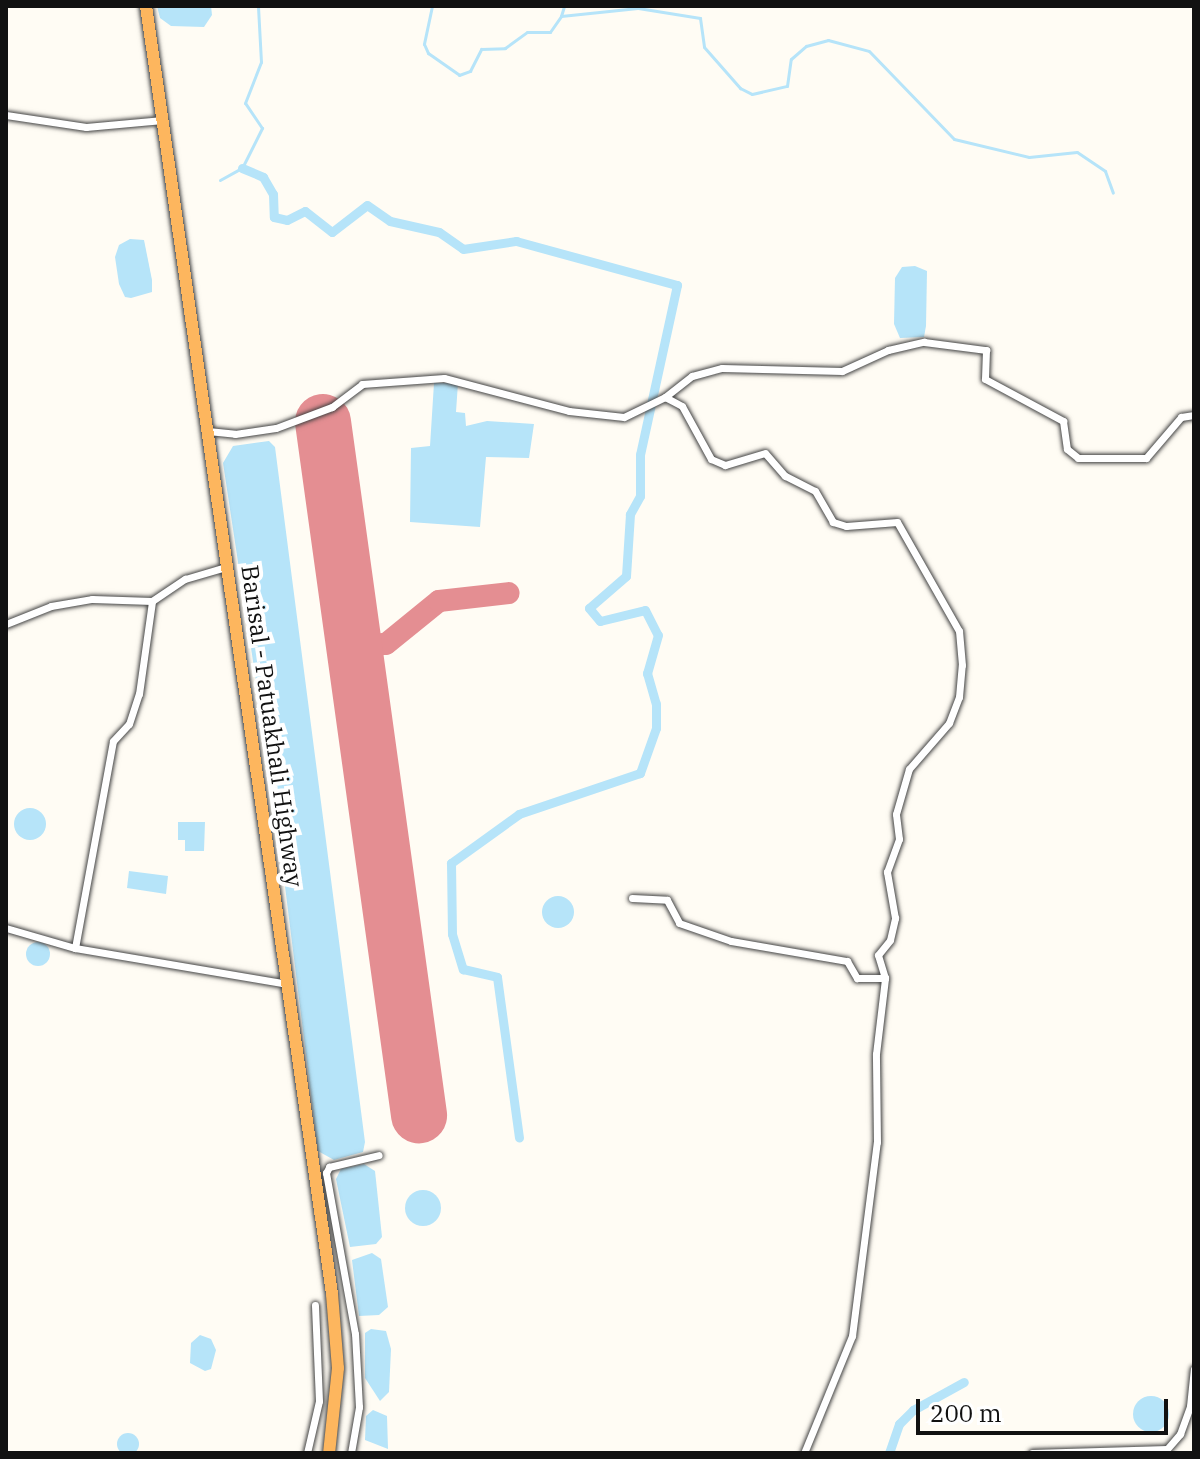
<!DOCTYPE html>
<html>
<head>
<meta charset="utf-8">
<style>
  body { margin:0 }
  #map { position:relative; width:1200px; height:1459px; overflow:hidden; background:#fffcf4; font-family:"IBM Plex Serif",serif }
  div>[style] { position:absolute }
  .water>* { inset:0; background:#b6e4f9 }
  .round { border-radius:50% }
  .stream>* { height:3px; margin:-1.5px; padding:0 1.5px; transform-origin:1.5px; border-radius:1.5px; background:#b6e4f9 }
  .canal>* { height:9px; margin:-4.5px; padding:0 4.5px; transform-origin:4.5px; border-radius:4.5px; background:#b6e4f9 }
  .taxiway>* { height:22px; margin:-11px; padding:0 11px; transform-origin:11px; border-radius:11px; background:#e48e92 }
  .runway>* { height:56px; margin:-28px; padding:0 28px; transform-origin:28px; border-radius:28px; background:#e48e92 }
  .roads { filter:drop-shadow(0 0 2px #444) drop-shadow(0 0 2px #444) }
  .minor>* { height:7px; margin:-3.5px; padding:0 3.5px; transform-origin:3.5px; border-radius:3.5px; background:#fff }
  .trunk>* { height:12px; margin:-6px; padding:0 6px; transform-origin:6px; border-radius:6px; background:#fdb65e }
  span { translate:-50% -50%; white-space:nowrap; text-align:center; line-height:1.15; -webkit-text-stroke:8px #fff; paint-order:stroke }
  .street-label { font-size:24px; color:#111 }
  .frame { position:absolute; inset:0; border:8px solid #111; pointer-events:none }
  .scale { position:absolute; left:916px; top:1399px; width:252px; height:36px; box-sizing:border-box; border:4px solid #111; border-top:0; padding-left:10px; font-size:24px; line-height:28px; white-space:nowrap; color:#111; -webkit-text-stroke:6px #fff; paint-order:stroke }
</style>
</head>
<body>
<div id="map">
  <div class="water">
    <i style="clip-path:polygon(157px 6px,211px 6px,212px 15px,204px 27px,171px 26px,160px 18px)"></i>
    <i style="clip-path:polygon(130px 239px,144px 240px,152px 280px,152px 292px,131px 298px,125px 297px,119px 284px,115px 257px,119px 245px)"></i>
    <i style="clip-path:polygon(915px 266px,927px 271px,926px 326px,924px 337px,900px 338px,894px 324px,895px 278px,902px 267px)"></i>
    <i style="clip-path:polygon(434px 383px,458px 383px,456px 412px,465px 413px,466px 426px,487px 421px,534px 424px,529px 458px,486px 457px,480px 527px,410px 522px,411px 448px,430px 446px)"></i>
    <i style="clip-path:polygon(269px 441px,275px 447px,365px 1142px,363px 1152px,334px 1160px,318px 1151px,275px 806px,223px 463px,233px 446px)"></i>
    <i class="round" style="left:14px;top:808px;width:32px;height:32px"></i>
    <i style="clip-path:polygon(178px 822px,205px 822px,204px 851px,185px 851px,185px 840px,178px 840px)"></i>
    <i style="clip-path:polygon(129px 871px,168px 876px,166px 894px,127px 888px)"></i>
    <i class="round" style="left:542px;top:896px;width:32px;height:32px"></i>
    <i class="round" style="left:26px;top:942px;width:24px;height:24px"></i>
    <i style="clip-path:polygon(364px 1164px,375px 1171px,382px 1237px,376px 1244px,350px 1247px,336px 1179px,341px 1169px)"></i>
    <i class="round" style="left:405px;top:1190px;width:36px;height:36px"></i>
    <i style="clip-path:polygon(372px 1253px,381px 1259px,388px 1307px,379px 1315px,359px 1316px,352px 1260px)"></i>
    <i style="clip-path:polygon(371px 1329px,386px 1331px,391px 1349px,389px 1392px,380px 1401px,365px 1378px,365px 1333px)"></i>
    <i style="clip-path:polygon(200px 1335px,211px 1339px,216px 1350px,211px 1369px,205px 1371px,190px 1363px,191px 1343px)"></i>
    <i class="round" style="left:1133px;top:1396px;width:36px;height:36px"></i>
    <i style="clip-path:polygon(373px 1410px,387px 1416px,388px 1449px,365px 1440px,366px 1416px)"></i>
    <i class="round" style="left:117px;top:1433px;width:22px;height:22px"></i>
  </div>
  <div class="stream">
    <i style="left:432px;top:6px;width:39px;rotate:102deg"></i>
    <i style="left:424px;top:44px;width:10px;rotate:66deg"></i>
    <i style="left:428px;top:53px;width:38px;rotate:35deg"></i>
    <i style="left:459px;top:75px;width:12px;rotate:-20deg"></i>
    <i style="left:470px;top:71px;width:25px;rotate:-63deg"></i>
    <i style="left:481px;top:49px;width:24px;rotate:-2deg"></i>
    <i style="left:505px;top:48px;width:27px;rotate:-36deg"></i>
    <i style="left:527px;top:32px;width:23px"></i>
    <i style="left:550px;top:32px;width:19px;rotate:-55deg"></i>
    <i style="left:561px;top:16px;width:77px;rotate:-5.9deg"></i>
    <i style="left:638px;top:8px;width:63px;rotate:9.2deg"></i>
    <i style="left:700px;top:18px;width:29px;rotate:82deg"></i>
    <i style="left:704px;top:47px;width:55px;rotate:48.7deg"></i>
    <i style="left:740px;top:88px;width:13px;rotate:27deg"></i>
    <i style="left:752px;top:94px;width:36px;rotate:-13deg"></i>
    <i style="left:787px;top:86px;width:27px;rotate:-82deg"></i>
    <i style="left:791px;top:59px;width:20px;rotate:-41deg"></i>
    <i style="left:806px;top:46px;width:23px;rotate:-15deg"></i>
    <i style="left:828px;top:40px;width:42px;rotate:15deg"></i>
    <i style="left:869px;top:51px;width:122px;rotate:46deg"></i>
    <i style="left:954px;top:139px;width:77px;rotate:13.5deg"></i>
    <i style="left:1029px;top:157px;width:48px;rotate:-5.9deg"></i>
    <i style="left:1077px;top:152px;width:34px;rotate:34deg"></i>
    <i style="left:1105px;top:171px;width:23px;rotate:70deg"></i>
    <i style="left:561px;top:16px;width:10px;rotate:-73deg"></i>
    <i style="left:220px;top:180px;width:25px;rotate:-29deg"></i>
    <i style="left:242px;top:168px;width:45px;rotate:-63.4deg"></i>
    <i style="left:262px;top:128px;width:30px;rotate:-124deg"></i>
    <i style="left:245px;top:103px;width:44px;rotate:-68.7deg"></i>
    <i style="left:261px;top:62px;width:56px;rotate:-93.1deg"></i>
  </div>
  <div class="canal">
    <i style="left:242px;top:168px;width:23px;rotate:23deg"></i>
    <i style="left:263px;top:177px;width:20px;rotate:60deg"></i>
    <i style="left:273px;top:194px;width:23px;rotate:88deg"></i>
    <i style="left:274px;top:217px;width:13px;rotate:13deg"></i>
    <i style="left:287px;top:220px;width:20px;rotate:-27deg"></i>
    <i style="left:305px;top:211px;width:34px;rotate:38deg"></i>
    <i style="left:332px;top:232px;width:44px;rotate:-37.6deg"></i>
    <i style="left:367px;top:205px;width:28px;rotate:35deg"></i>
    <i style="left:390px;top:221px;width:50px;rotate:12.7deg"></i>
    <i style="left:439px;top:232px;width:29px;rotate:35deg"></i>
    <i style="left:463px;top:249px;width:54px;rotate:-8.6deg"></i>
    <i style="left:516px;top:241px;width:167px;rotate:15.3deg"></i>
    <i style="left:677px;top:285px;width:174px;rotate:102.3deg"></i>
    <i style="left:640px;top:455px;width:41px;rotate:90deg"></i>
    <i style="left:640px;top:496px;width:21px;rotate:119deg"></i>
    <i style="left:630px;top:514px;width:62px;rotate:93.7deg"></i>
    <i style="left:626px;top:576px;width:49px;rotate:139.1deg"></i>
    <i style="left:589px;top:608px;width:17px;rotate:50deg"></i>
    <i style="left:600px;top:621px;width:46px;rotate:-13.7deg"></i>
    <i style="left:645px;top:610px;width:28px;rotate:63deg"></i>
    <i style="left:658px;top:635px;width:40px;rotate:106deg"></i>
    <i style="left:647px;top:673px;width:32px;rotate:74deg"></i>
    <i style="left:656px;top:704px;width:24px;rotate:90deg"></i>
    <i style="left:656px;top:728px;width:48px;rotate:109.6deg"></i>
    <i style="left:640px;top:773px;width:128px;rotate:161.3deg"></i>
    <i style="left:519px;top:814px;width:84px;rotate:144.2deg"></i>
    <i style="left:451px;top:863px;width:71px;rotate:89.2deg"></i>
    <i style="left:452px;top:934px;width:37px;rotate:73deg"></i>
    <i style="left:463px;top:969px;width:35px;rotate:13deg"></i>
    <i style="left:497px;top:977px;width:162px;rotate:82.2deg"></i>
    <i style="left:889px;top:1453px;width:31px;rotate:-71deg"></i>
    <i style="left:899px;top:1424px;width:20px;rotate:-45deg"></i>
    <i style="left:913px;top:1410px;width:58px;rotate:-28.8deg"></i>
  </div>
  <div class="taxiway">
    <i style="left:355px;top:647px;width:31px;rotate:-6deg"></i>
    <i style="left:386px;top:644px;width:68px;rotate:-39.1deg"></i>
    <i style="left:439px;top:601px;width:70px;rotate:-6.5deg"></i>
  </div>
  <div class="runway">
    <i style="left:323px;top:422px;width:700px;rotate:82.11deg"></i>
  </div>
  <div class="roads">
    <div class="minor">
      <i style="left:6px;top:115px;width:81px;rotate:8.5deg"></i>
      <i style="left:86px;top:127px;width:77px;rotate:-5.2deg"></i>
      <i style="left:208px;top:431px;width:27px;rotate:6deg"></i>
      <i style="left:235px;top:434px;width:41px;rotate:-8.3deg"></i>
      <i style="left:276px;top:428px;width:60px;rotate:-20.6deg"></i>
      <i style="left:332px;top:407px;width:38px;rotate:-37deg"></i>
      <i style="left:362px;top:384px;width:82px;rotate:-4.2deg"></i>
      <i style="left:444px;top:378px;width:129px;rotate:14.8deg"></i>
      <i style="left:569px;top:411px;width:55px;rotate:6.2deg"></i>
      <i style="left:624px;top:417px;width:46px;rotate:-26deg"></i>
      <i style="left:665px;top:397px;width:34px;rotate:-38deg"></i>
      <i style="left:692px;top:376px;width:31px;rotate:-15deg"></i>
      <i style="left:722px;top:368px;width:120px;rotate:1.4deg"></i>
      <i style="left:842px;top:371px;width:51px;rotate:-24.5deg"></i>
      <i style="left:888px;top:350px;width:37px;rotate:-13deg"></i>
      <i style="left:924px;top:342px;width:63px;rotate:7.4deg"></i>
      <i style="left:986px;top:350px;width:29px;rotate:92deg"></i>
      <i style="left:985px;top:379px;width:89px;rotate:28.3deg"></i>
      <i style="left:1063px;top:421px;width:28px;rotate:82deg"></i>
      <i style="left:1067px;top:449px;width:14px;rotate:39deg"></i>
      <i style="left:1078px;top:458px;width:68px"></i>
      <i style="left:1146px;top:458px;width:54px;rotate:-49.5deg"></i>
      <i style="left:1181px;top:417px;width:13px;rotate:-9deg"></i>
      <i style="left:6px;top:624px;width:48px;rotate:-21.8deg"></i>
      <i style="left:51px;top:606px;width:42px;rotate:-9.7deg"></i>
      <i style="left:92px;top:599px;width:60px;rotate:1.9deg"></i>
      <i style="left:632px;top:898px;width:35px;rotate:3deg"></i>
      <i style="left:667px;top:900px;width:26px;rotate:62deg"></i>
      <i style="left:679px;top:923px;width:55px;rotate:19.1deg"></i>
      <i style="left:731px;top:941px;width:118px;rotate:9.8deg"></i>
      <i style="left:847px;top:961px;width:20px;rotate:60deg"></i>
      <i style="left:857px;top:978px;width:28px"></i>
      <i style="left:885px;top:978px;width:24px;rotate:-107deg"></i>
      <i style="left:878px;top:955px;width:19px;rotate:-51deg"></i>
      <i style="left:890px;top:940px;width:23px;rotate:-77deg"></i>
      <i style="left:895px;top:918px;width:47px;rotate:-99.9deg"></i>
      <i style="left:887px;top:872px;width:35px;rotate:-70deg"></i>
      <i style="left:899px;top:839px;width:25px;rotate:-97deg"></i>
      <i style="left:896px;top:814px;width:47px;rotate:-73.9deg"></i>
      <i style="left:909px;top:769px;width:61px;rotate:-49deg"></i>
      <i style="left:949px;top:723px;width:28px;rotate:-69deg"></i>
      <i style="left:959px;top:697px;width:32px;rotate:-85deg"></i>
      <i style="left:962px;top:665px;width:34px;rotate:-95deg"></i>
      <i style="left:959px;top:631px;width:125px;rotate:-119.6deg"></i>
      <i style="left:897px;top:522px;width:51px;rotate:175.5deg"></i>
      <i style="left:846px;top:526px;width:14px;rotate:-163deg"></i>
      <i style="left:833px;top:522px;width:36px;rotate:-120deg"></i>
      <i style="left:815px;top:491px;width:34px;rotate:-153deg"></i>
      <i style="left:785px;top:476px;width:30px;rotate:-131deg"></i>
      <i style="left:765px;top:453px;width:42px;rotate:163.3deg"></i>
      <i style="left:725px;top:465px;width:15px;rotate:-157deg"></i>
      <i style="left:711px;top:459px;width:60px;rotate:-118.7deg"></i>
      <i style="left:682px;top:406px;width:19px;rotate:-152deg"></i>
      <i style="left:6px;top:928px;width:72px;rotate:16.2deg"></i>
      <i style="left:75px;top:948px;width:216px;rotate:9.6deg"></i>
      <i style="left:75px;top:948px;width:210px;rotate:-79.6deg"></i>
      <i style="left:113px;top:741px;width:23px;rotate:-47deg"></i>
      <i style="left:129px;top:724px;width:32px;rotate:-72deg"></i>
      <i style="left:139px;top:694px;width:94px;rotate:-82deg"></i>
      <i style="left:152px;top:601px;width:40px;rotate:-34deg"></i>
      <i style="left:185px;top:579px;width:43px;rotate:-16.3deg"></i>
      <i style="left:307px;top:1453px;width:53px;rotate:-77deg"></i>
      <i style="left:319px;top:1401px;width:96px;rotate:-92.4deg"></i>
      <i style="left:351px;top:1453px;width:47px;rotate:-80.1deg"></i>
      <i style="left:359px;top:1407px;width:73px;rotate:-93.1deg"></i>
      <i style="left:355px;top:1334px;width:164px;rotate:-100.2deg"></i>
      <i style="left:326px;top:1173px;width:7px;rotate:-63deg"></i>
      <i style="left:329px;top:1167px;width:51px;rotate:-13.5deg"></i>
      <i style="left:804px;top:1453px;width:126px;rotate:-67.7deg"></i>
      <i style="left:852px;top:1336px;width:196px;rotate:-82.7deg"></i>
      <i style="left:877px;top:1142px;width:88px;rotate:-90.7deg"></i>
      <i style="left:876px;top:1054px;width:77px;rotate:-83.2deg"></i>
      <i style="left:1032px;top:1453px;width:135px;rotate:-1.7deg"></i>
      <i style="left:1167px;top:1449px;width:20px;rotate:-49deg"></i>
      <i style="left:1180px;top:1434px;width:30px;rotate:-70deg"></i>
      <i style="left:1190px;top:1406px;width:37px;rotate:-84deg"></i>
    </div>
    <div class="trunk">
      <i style="left:146px;top:6px;width:1301px;rotate:81.78deg"></i>
      <i style="left:332px;top:1294px;width:74px;rotate:85.4deg"></i>
      <i style="left:338px;top:1368px;width:85px;rotate:96deg"></i>
    </div>
  </div>
  <div class="street-label">
    <span style="left:272px;top:726px;rotate:82deg">Barisal - Patuakhali Highway</span>
  </div>
  <div class="frame"></div>
  <div class="scale">200 m</div>
</div>
</body>
</html>
